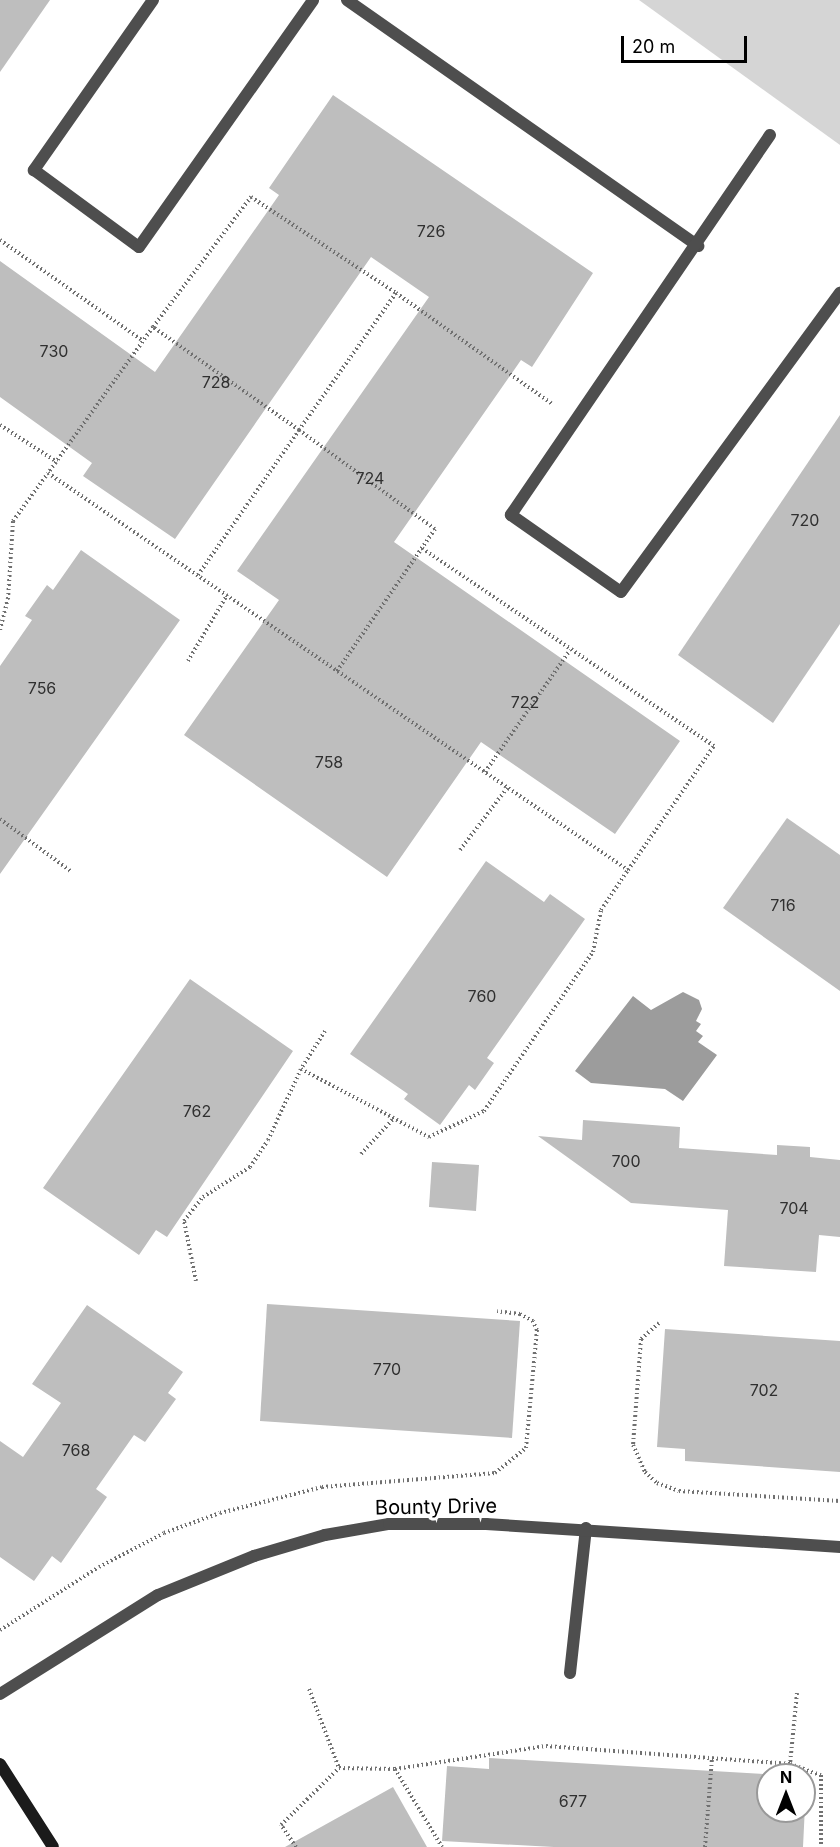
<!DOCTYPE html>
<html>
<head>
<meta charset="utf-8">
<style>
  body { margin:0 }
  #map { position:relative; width:840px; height:1847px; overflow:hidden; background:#fff; font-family:Inter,sans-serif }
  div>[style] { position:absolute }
  .green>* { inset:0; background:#d5d5d5 }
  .water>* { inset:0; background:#9c9c9c }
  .building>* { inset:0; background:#bebebe }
  .path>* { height:4px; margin-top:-2px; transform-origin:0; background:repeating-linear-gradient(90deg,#707070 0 1.5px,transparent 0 4.5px) }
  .service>* { height:12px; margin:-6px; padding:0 6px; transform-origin:6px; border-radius:6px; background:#4e4e4e }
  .tertiary>* { height:12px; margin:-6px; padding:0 6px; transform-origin:6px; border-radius:6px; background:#4e4e4e }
  .secondary>* { height:12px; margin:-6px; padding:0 6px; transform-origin:6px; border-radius:6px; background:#1b1b1b }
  span { translate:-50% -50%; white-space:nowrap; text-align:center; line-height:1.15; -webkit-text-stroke:6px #fff; paint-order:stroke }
  .number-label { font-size:16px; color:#303030 }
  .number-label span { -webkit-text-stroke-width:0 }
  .street-label { font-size:20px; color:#000 }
  .north { position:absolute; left:756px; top:1763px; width:60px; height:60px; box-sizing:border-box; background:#fff; border:2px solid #999; border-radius:50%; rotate:0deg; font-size:16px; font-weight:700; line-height:24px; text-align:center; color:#000 }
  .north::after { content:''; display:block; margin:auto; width:21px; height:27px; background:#000; clip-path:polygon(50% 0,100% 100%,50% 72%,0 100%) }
  .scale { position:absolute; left:621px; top:36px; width:126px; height:27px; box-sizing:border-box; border:3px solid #000; border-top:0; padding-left:8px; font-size:18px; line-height:21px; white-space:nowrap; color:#000; -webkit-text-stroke:4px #fff; paint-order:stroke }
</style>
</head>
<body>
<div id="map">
  <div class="green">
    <i style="clip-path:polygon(639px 0,840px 0,840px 145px)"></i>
  </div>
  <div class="water">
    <i style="clip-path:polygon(683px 992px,699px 1000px,702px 1009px,696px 1021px,701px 1024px,696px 1031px,703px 1036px,698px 1042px,717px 1055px,683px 1101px,665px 1089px,591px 1083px,575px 1071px,633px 996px,651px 1010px)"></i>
  </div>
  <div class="building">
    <i style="clip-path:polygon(0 0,50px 0,0 72px)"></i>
    <i style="clip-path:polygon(333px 95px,593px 273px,532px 367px,521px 360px,394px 542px,680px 741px,615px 834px,481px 742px,387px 877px,184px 735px,279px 600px,237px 571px,429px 297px,371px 257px,175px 539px,83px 476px,92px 463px,0 397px,0 261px,155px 372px,279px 195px,269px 188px)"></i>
    <i style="clip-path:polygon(840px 415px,840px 624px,773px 723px,678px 655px)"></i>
    <i style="clip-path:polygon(81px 550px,180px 620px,0 874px,0 666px,32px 620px,25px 616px,47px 585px,53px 590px)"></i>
    <i style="clip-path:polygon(787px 818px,840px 855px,840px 991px,723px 908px)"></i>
    <i style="clip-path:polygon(486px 861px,544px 902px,550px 894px,585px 919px,487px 1058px,494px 1063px,475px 1090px,469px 1085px,440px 1125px,404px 1099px,408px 1094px,350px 1054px)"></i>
    <i style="clip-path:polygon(190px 979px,293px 1051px,167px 1237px,156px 1230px,139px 1255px,43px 1188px)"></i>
    <i style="clip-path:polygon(583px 1120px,680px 1127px,679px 1148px,777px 1155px,777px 1145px,810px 1147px,810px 1157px,840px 1160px,840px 1237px,819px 1235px,816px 1272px,724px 1266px,728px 1210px,631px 1203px,538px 1136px,582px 1140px)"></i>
    <i style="clip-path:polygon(432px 1162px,479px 1165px,476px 1211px,429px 1207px)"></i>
    <i style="clip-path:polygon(267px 1304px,520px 1321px,512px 1438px,260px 1421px)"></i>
    <i style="clip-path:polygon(87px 1305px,183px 1372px,168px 1393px,176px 1399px,145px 1442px,134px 1435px,96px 1489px,107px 1497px,61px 1563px,52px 1556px,34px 1581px,0 1557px,0 1441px,23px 1457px,61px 1403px,32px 1384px)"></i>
    <i style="clip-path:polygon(665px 1329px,840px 1341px,840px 1472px,685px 1461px,685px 1449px,657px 1447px)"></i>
    <i style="clip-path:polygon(489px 1758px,782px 1775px,768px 1775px,768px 1811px,804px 1811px,806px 1785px,803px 1847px,554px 1847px,442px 1841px,447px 1766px,489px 1769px)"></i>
    <i style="clip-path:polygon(393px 1787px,427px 1847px,285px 1847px)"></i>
  </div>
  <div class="path">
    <i style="left:0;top:240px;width:175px;rotate:35.2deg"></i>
    <i style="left:396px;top:293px;width:191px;rotate:35.4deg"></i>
    <i style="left:153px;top:327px;width:163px;rotate:-53deg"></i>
    <i style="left:251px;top:197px;width:174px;rotate:33.5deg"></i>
    <i style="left:396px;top:293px;width:168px;rotate:125.3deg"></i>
    <i style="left:299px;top:430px;width:168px;rotate:36.1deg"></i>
    <i style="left:435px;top:529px;width:173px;rotate:124.6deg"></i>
    <i style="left:0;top:425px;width:68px;rotate:33deg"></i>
    <i style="left:198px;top:575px;width:177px;rotate:-55.1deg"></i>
    <i style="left:299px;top:430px;width:179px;rotate:-144.8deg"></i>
    <i style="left:153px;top:327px;width:180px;rotate:125.7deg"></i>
    <i style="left:48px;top:473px;width:703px;rotate:34.39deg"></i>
    <i style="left:628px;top:870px;width:151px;rotate:-55.3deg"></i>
    <i style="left:714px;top:746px;width:353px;rotate:-145.9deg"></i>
    <i style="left:0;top:630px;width:32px;rotate:-76deg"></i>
    <i style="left:8px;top:599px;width:78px;rotate:-86.3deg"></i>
    <i style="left:13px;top:521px;width:59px;rotate:-53.9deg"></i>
    <i style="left:188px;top:661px;width:77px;rotate:-59.4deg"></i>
    <i style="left:485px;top:772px;width:149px;rotate:-55.1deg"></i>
    <i style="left:0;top:819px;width:89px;rotate:36.4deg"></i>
    <i style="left:460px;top:850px;width:78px;rotate:-52.8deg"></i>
    <i style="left:325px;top:1031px;width:45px;rotate:122.3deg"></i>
    <i style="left:301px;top:1069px;width:145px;rotate:28deg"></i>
    <i style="left:429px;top:1137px;width:61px;rotate:-25.3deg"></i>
    <i style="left:484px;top:1111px;width:193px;rotate:-55.6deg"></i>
    <i style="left:593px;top:952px;width:43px;rotate:-79.2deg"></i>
    <i style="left:601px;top:910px;width:48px;rotate:-56deg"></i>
    <i style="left:361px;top:1154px;width:49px;rotate:-47.5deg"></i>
    <i style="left:196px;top:1281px;width:61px;rotate:-101.3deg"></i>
    <i style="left:184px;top:1221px;width:31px;rotate:-52deg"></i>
    <i style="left:203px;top:1197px;width:56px;rotate:-32.6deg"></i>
    <i style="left:250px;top:1167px;width:32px;rotate:-56deg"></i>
    <i style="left:268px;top:1140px;width:78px;rotate:-65.1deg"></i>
    <i style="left:659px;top:1323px;width:24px;rotate:138deg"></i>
    <i style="left:641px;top:1339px;width:106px;rotate:94.3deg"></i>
    <i style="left:633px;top:1445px;width:30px;rotate:66deg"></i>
    <i style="left:645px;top:1472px;width:16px;rotate:43deg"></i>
    <i style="left:657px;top:1483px;width:23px;rotate:20deg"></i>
    <i style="left:679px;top:1491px;width:161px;rotate:3.6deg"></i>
    <i style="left:0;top:1630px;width:117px;rotate:-32.5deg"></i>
    <i style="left:99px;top:1567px;width:73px;rotate:-27.6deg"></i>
    <i style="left:164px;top:1533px;width:59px;rotate:-19.7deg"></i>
    <i style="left:220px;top:1513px;width:105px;rotate:-14.3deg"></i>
    <i style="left:322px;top:1487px;width:174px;rotate:-4.6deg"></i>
    <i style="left:495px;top:1473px;width:40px;rotate:-39deg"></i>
    <i style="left:526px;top:1448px;width:119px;rotate:-84.7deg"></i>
    <i style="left:537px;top:1330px;width:10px;rotate:-114deg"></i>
    <i style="left:533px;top:1321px;width:15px;rotate:-152deg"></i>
    <i style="left:520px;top:1314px;width:23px;rotate:-173deg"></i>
    <i style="left:309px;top:1689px;width:85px;rotate:69.2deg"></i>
    <i style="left:339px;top:1768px;width:56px;rotate:1deg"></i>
    <i style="left:395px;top:1769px;width:91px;rotate:58.9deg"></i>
    <i style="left:797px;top:1693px;width:71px;rotate:95.6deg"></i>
    <i style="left:790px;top:1764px;width:33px;rotate:20deg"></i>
    <i style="left:821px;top:1775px;width:72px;rotate:90deg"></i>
    <i style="left:395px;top:1769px;width:153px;rotate:-8.7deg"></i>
    <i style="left:546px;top:1746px;width:245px;rotate:4.2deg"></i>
    <i style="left:296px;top:1847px;width:27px;rotate:-124deg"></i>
    <i style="left:281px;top:1825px;width:81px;rotate:-44.5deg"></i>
    <i style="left:705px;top:1847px;width:89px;rotate:-85.5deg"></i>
  </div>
  <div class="service">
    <i style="left:153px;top:0;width:208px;rotate:125deg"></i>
    <i style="left:34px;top:170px;width:130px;rotate:36.3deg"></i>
    <i style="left:139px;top:247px;width:302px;rotate:-54.8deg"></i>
    <i style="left:347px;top:0;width:429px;rotate:35deg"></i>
    <i style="left:770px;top:135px;width:460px;rotate:124.3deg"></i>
    <i style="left:511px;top:515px;width:134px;rotate:35deg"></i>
    <i style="left:621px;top:592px;width:371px;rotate:-53.8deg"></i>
    <i style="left:570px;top:1673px;width:146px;rotate:-83.7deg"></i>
  </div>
  <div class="tertiary">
    <i style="left:0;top:1694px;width:186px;rotate:-32.1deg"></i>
    <i style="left:158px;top:1595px;width:104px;rotate:-22.1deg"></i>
    <i style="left:254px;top:1556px;width:74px;rotate:-16.5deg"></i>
    <i style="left:325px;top:1535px;width:65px;rotate:-9.8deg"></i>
    <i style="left:389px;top:1524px;width:97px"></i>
    <i style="left:486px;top:1524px;width:355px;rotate:3.7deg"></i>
  </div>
  <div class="secondary">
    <i style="left:0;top:1764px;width:98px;rotate:57.4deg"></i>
  </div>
  <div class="number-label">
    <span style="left:431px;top:231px">726</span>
    <span style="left:54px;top:351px">730</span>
    <span style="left:216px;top:382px">728</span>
    <span style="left:370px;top:478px">724</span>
    <span style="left:805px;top:520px">720</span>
    <span style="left:42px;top:688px">756</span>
    <span style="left:525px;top:702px">722</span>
    <span style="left:329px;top:762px">758</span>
    <span style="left:783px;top:905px">716</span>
    <span style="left:482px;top:996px">760</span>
    <span style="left:197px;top:1111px">762</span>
    <span style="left:626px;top:1161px">700</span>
    <span style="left:794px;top:1208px">704</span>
    <span style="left:387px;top:1369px">770</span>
    <span style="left:764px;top:1390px">702</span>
    <span style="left:76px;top:1450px">768</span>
    <span style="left:573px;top:1801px">677</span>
  </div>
  <div class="street-label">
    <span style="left:436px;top:1507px;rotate:-1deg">Bounty Drive</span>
  </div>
  <div class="north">N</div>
  <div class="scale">20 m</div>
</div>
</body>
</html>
